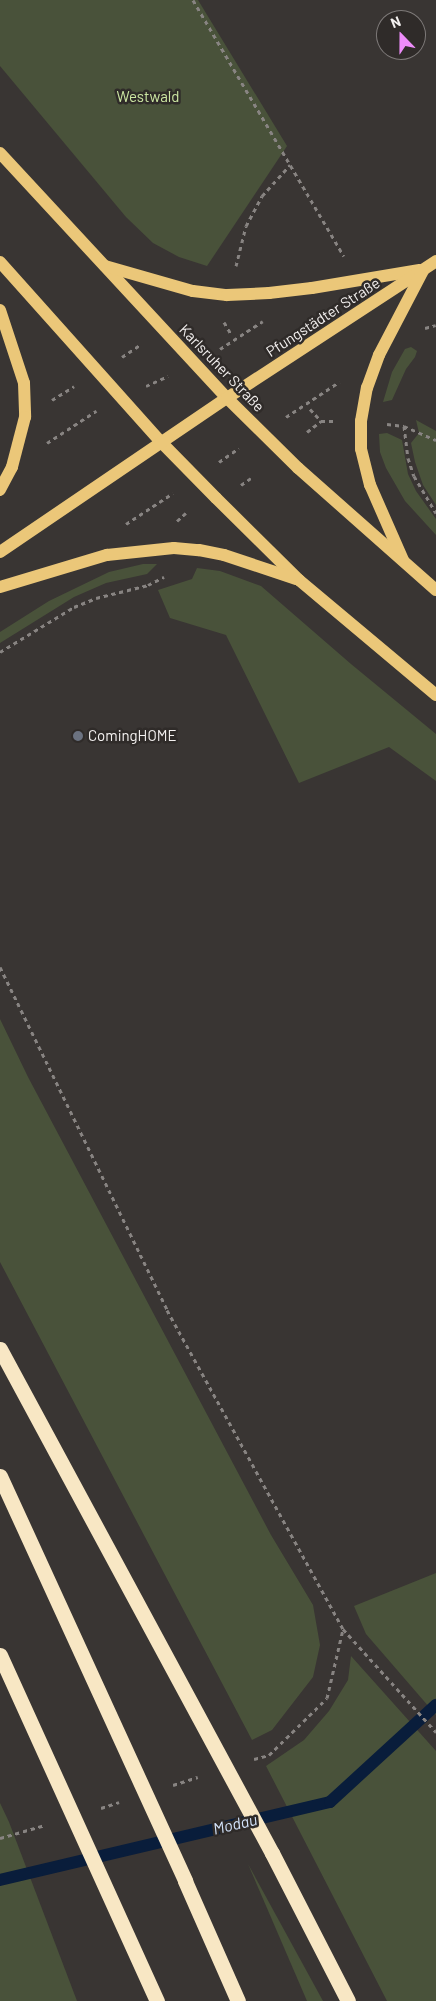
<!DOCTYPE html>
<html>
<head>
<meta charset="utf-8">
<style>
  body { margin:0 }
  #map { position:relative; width:436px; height:2001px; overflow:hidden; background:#393533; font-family:Barlow,sans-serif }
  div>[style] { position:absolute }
  .green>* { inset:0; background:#49523a }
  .stream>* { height:12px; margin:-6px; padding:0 6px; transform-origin:6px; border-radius:6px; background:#091d3b }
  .path>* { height:3px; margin-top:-1.5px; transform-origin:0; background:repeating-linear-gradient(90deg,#888482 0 4px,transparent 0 8px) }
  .major>* { height:12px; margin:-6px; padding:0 6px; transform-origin:6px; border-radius:6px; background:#ebc779 }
  .highway>* { height:15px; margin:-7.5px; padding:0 7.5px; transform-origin:7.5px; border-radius:7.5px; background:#f8e7c4 }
  .dots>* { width:14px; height:14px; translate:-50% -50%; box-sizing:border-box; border:2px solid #2f2b29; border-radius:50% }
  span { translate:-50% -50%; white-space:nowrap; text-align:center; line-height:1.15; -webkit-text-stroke:5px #2f2b29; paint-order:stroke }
  .park-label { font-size:15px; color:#cde7a3 }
  .street-label { font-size:15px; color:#f4f1f0 }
  .poi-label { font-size:15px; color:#f4f1f0 }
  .left { translate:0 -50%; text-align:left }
  .water-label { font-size:16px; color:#d4e4fc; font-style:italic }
  .north { position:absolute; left:376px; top:10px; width:50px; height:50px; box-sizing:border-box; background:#2f2b29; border:1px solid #7e7a79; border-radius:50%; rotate:338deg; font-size:14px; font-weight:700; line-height:20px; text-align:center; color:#f4f1f0 }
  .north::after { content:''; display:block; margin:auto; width:18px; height:22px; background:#ed8cf9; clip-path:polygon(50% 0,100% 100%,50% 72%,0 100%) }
</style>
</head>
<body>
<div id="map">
  <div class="green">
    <i style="clip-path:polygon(0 0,198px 0,287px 146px,207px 266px,179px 257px,153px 243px,126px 217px,0 66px)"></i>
    <i style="clip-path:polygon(411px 347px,417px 351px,415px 357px,406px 369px,392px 400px,383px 402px,392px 372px,405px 349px)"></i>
    <i style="clip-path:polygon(416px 420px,436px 431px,436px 505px,423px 485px,415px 462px,411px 443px,419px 433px)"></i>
    <i style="clip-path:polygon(387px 433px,402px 440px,408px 474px,416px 491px,436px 519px,436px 535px,405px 501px,386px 468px,380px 452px,379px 434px)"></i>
    <i style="clip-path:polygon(143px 564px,157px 564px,147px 574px,106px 583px,74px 597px,0 643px,0 632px,49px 601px,109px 572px)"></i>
    <i style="clip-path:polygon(197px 568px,220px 571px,261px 586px,351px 664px,436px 734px,436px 781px,389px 747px,299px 783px,226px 635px,170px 618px,158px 590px,192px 579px)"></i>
    <i style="clip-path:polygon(0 1019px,28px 1077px,271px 1535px,313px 1605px,320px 1645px,313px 1677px,272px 1730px,252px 1740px,0 1262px)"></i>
    <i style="clip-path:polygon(436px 1573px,436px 1715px,366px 1634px,354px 1606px)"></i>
    <i style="clip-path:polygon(351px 1656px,436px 1751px,436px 2001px,387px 2001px,266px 1766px,304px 1740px,329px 1711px,348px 1680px)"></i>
    <i style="clip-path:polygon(0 1803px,9px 1822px,77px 2001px,0 2001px)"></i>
    <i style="clip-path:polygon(248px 1864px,323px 2001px,307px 2001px)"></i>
  </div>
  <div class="stream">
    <i style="left:0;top:1880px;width:339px;rotate:-13.3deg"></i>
    <i style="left:330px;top:1802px;width:144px;rotate:-42.5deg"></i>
  </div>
  <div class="path">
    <i style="left:193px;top:0;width:297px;rotate:59.5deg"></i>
    <i style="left:236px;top:266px;width:41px;rotate:-76deg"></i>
    <i style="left:246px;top:226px;width:34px;rotate:-62deg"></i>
    <i style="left:262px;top:196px;width:42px;rotate:-47.9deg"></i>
    <i style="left:224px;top:322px;width:14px;rotate:60deg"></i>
    <i style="left:425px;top:328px;width:11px;rotate:-15deg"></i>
    <i style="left:220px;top:349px;width:51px;rotate:-33.1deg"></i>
    <i style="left:122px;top:357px;width:22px;rotate:-34deg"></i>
    <i style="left:146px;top:386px;width:24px;rotate:-24deg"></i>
    <i style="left:52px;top:400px;width:26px;rotate:-32deg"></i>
    <i style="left:310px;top:409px;width:16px;rotate:47deg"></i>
    <i style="left:286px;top:417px;width:64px;rotate:-33.4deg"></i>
    <i style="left:387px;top:424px;width:17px;rotate:7deg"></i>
    <i style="left:404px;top:426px;width:35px;rotate:24deg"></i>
    <i style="left:404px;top:426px;width:32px;rotate:83deg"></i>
    <i style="left:408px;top:458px;width:19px;rotate:72deg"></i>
    <i style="left:414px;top:476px;width:43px;rotate:59.3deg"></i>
    <i style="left:307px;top:432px;width:18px;rotate:-38deg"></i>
    <i style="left:321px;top:421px;width:12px"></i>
    <i style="left:47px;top:443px;width:59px;rotate:-33.1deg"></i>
    <i style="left:219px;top:462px;width:24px;rotate:-35deg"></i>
    <i style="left:241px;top:485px;width:12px;rotate:-35deg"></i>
    <i style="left:177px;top:521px;width:12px;rotate:-42deg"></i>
    <i style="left:126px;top:524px;width:56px;rotate:-33.4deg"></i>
    <i style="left:0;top:652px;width:87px;rotate:-31.3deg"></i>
    <i style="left:74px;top:607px;width:24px;rotate:-22deg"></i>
    <i style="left:96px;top:598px;width:54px;rotate:-14deg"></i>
    <i style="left:148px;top:585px;width:18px;rotate:-27deg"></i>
    <i style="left:0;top:967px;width:381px;rotate:64deg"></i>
    <i style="left:167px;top:1310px;width:364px;rotate:61.1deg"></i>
    <i style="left:343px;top:1629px;width:139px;rotate:47.9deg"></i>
    <i style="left:254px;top:1759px;width:16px;rotate:-15deg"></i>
    <i style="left:269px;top:1755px;width:81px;rotate:-44.5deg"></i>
    <i style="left:327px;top:1698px;width:71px;rotate:-76.9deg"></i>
    <i style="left:173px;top:1785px;width:26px;rotate:-18deg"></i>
    <i style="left:101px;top:1808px;width:19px;rotate:-18deg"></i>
    <i style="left:0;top:1838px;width:47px;rotate:-16.1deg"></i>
  </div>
  <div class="major">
    <i style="left:0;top:153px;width:334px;rotate:47.2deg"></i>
    <i style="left:227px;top:398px;width:100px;rotate:44.6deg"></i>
    <i style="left:298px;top:468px;width:184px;rotate:41.5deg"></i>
    <i style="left:0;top:262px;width:243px;rotate:48.2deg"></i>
    <i style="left:162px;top:443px;width:77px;rotate:45.5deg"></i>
    <i style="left:216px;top:498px;width:117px;rotate:44.7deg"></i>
    <i style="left:299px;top:580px;width:179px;rotate:40deg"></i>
    <i style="left:105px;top:266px;width:91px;rotate:15.9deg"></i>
    <i style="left:193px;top:291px;width:34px;rotate:7deg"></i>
    <i style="left:227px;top:295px;width:42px;rotate:-2.7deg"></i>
    <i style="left:269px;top:293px;width:43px;rotate:-6.6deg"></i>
    <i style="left:312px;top:288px;width:109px;rotate:-9.5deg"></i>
    <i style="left:0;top:310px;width:77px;rotate:71.8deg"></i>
    <i style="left:24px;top:383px;width:34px;rotate:88deg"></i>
    <i style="left:25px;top:417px;width:52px;rotate:104.6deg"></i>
    <i style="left:12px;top:467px;width:26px;rotate:118deg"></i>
    <i style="left:0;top:552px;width:274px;rotate:-34.2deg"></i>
    <i style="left:227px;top:398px;width:250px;rotate:-33.2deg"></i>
    <i style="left:403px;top:560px;width:82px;rotate:-113.7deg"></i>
    <i style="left:370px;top:485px;width:37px;rotate:-104deg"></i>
    <i style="left:361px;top:449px;width:28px;rotate:-90deg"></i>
    <i style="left:361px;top:421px;width:34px;rotate:-80deg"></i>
    <i style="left:367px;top:388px;width:35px;rotate:-70deg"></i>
    <i style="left:379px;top:355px;width:95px;rotate:-62.4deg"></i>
    <i style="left:0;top:587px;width:112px;rotate:-16.7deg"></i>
    <i style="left:107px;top:555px;width:67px;rotate:-6deg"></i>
    <i style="left:174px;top:548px;width:25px;rotate:5deg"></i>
    <i style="left:199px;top:550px;width:25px;rotate:11deg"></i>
    <i style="left:224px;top:555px;width:76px;rotate:18.4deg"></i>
  </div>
  <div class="highway">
    <i style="left:0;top:1349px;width:573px;rotate:61.65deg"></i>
    <i style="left:272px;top:1853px;width:166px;rotate:62.8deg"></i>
    <i style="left:0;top:1476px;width:445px;rotate:65.4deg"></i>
    <i style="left:185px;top:1881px;width:131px;rotate:66.2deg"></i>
    <i style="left:0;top:1655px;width:380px;rotate:65.6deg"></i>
  </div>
  <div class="dots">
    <i style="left:78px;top:736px;background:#6b7280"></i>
  </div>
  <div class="park-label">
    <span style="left:148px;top:97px">Westwald</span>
  </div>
  <div class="street-label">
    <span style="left:323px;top:317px;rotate:-33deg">Pfungstädter Straße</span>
    <span style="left:222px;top:368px;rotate:46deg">Karlsruher Straße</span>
  </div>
  <div class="poi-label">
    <span class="left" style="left:88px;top:736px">ComingHOME</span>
  </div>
  <div class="water-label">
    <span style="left:235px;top:1824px;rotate:-13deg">Modau</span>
  </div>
  <div class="north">N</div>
</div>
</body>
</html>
